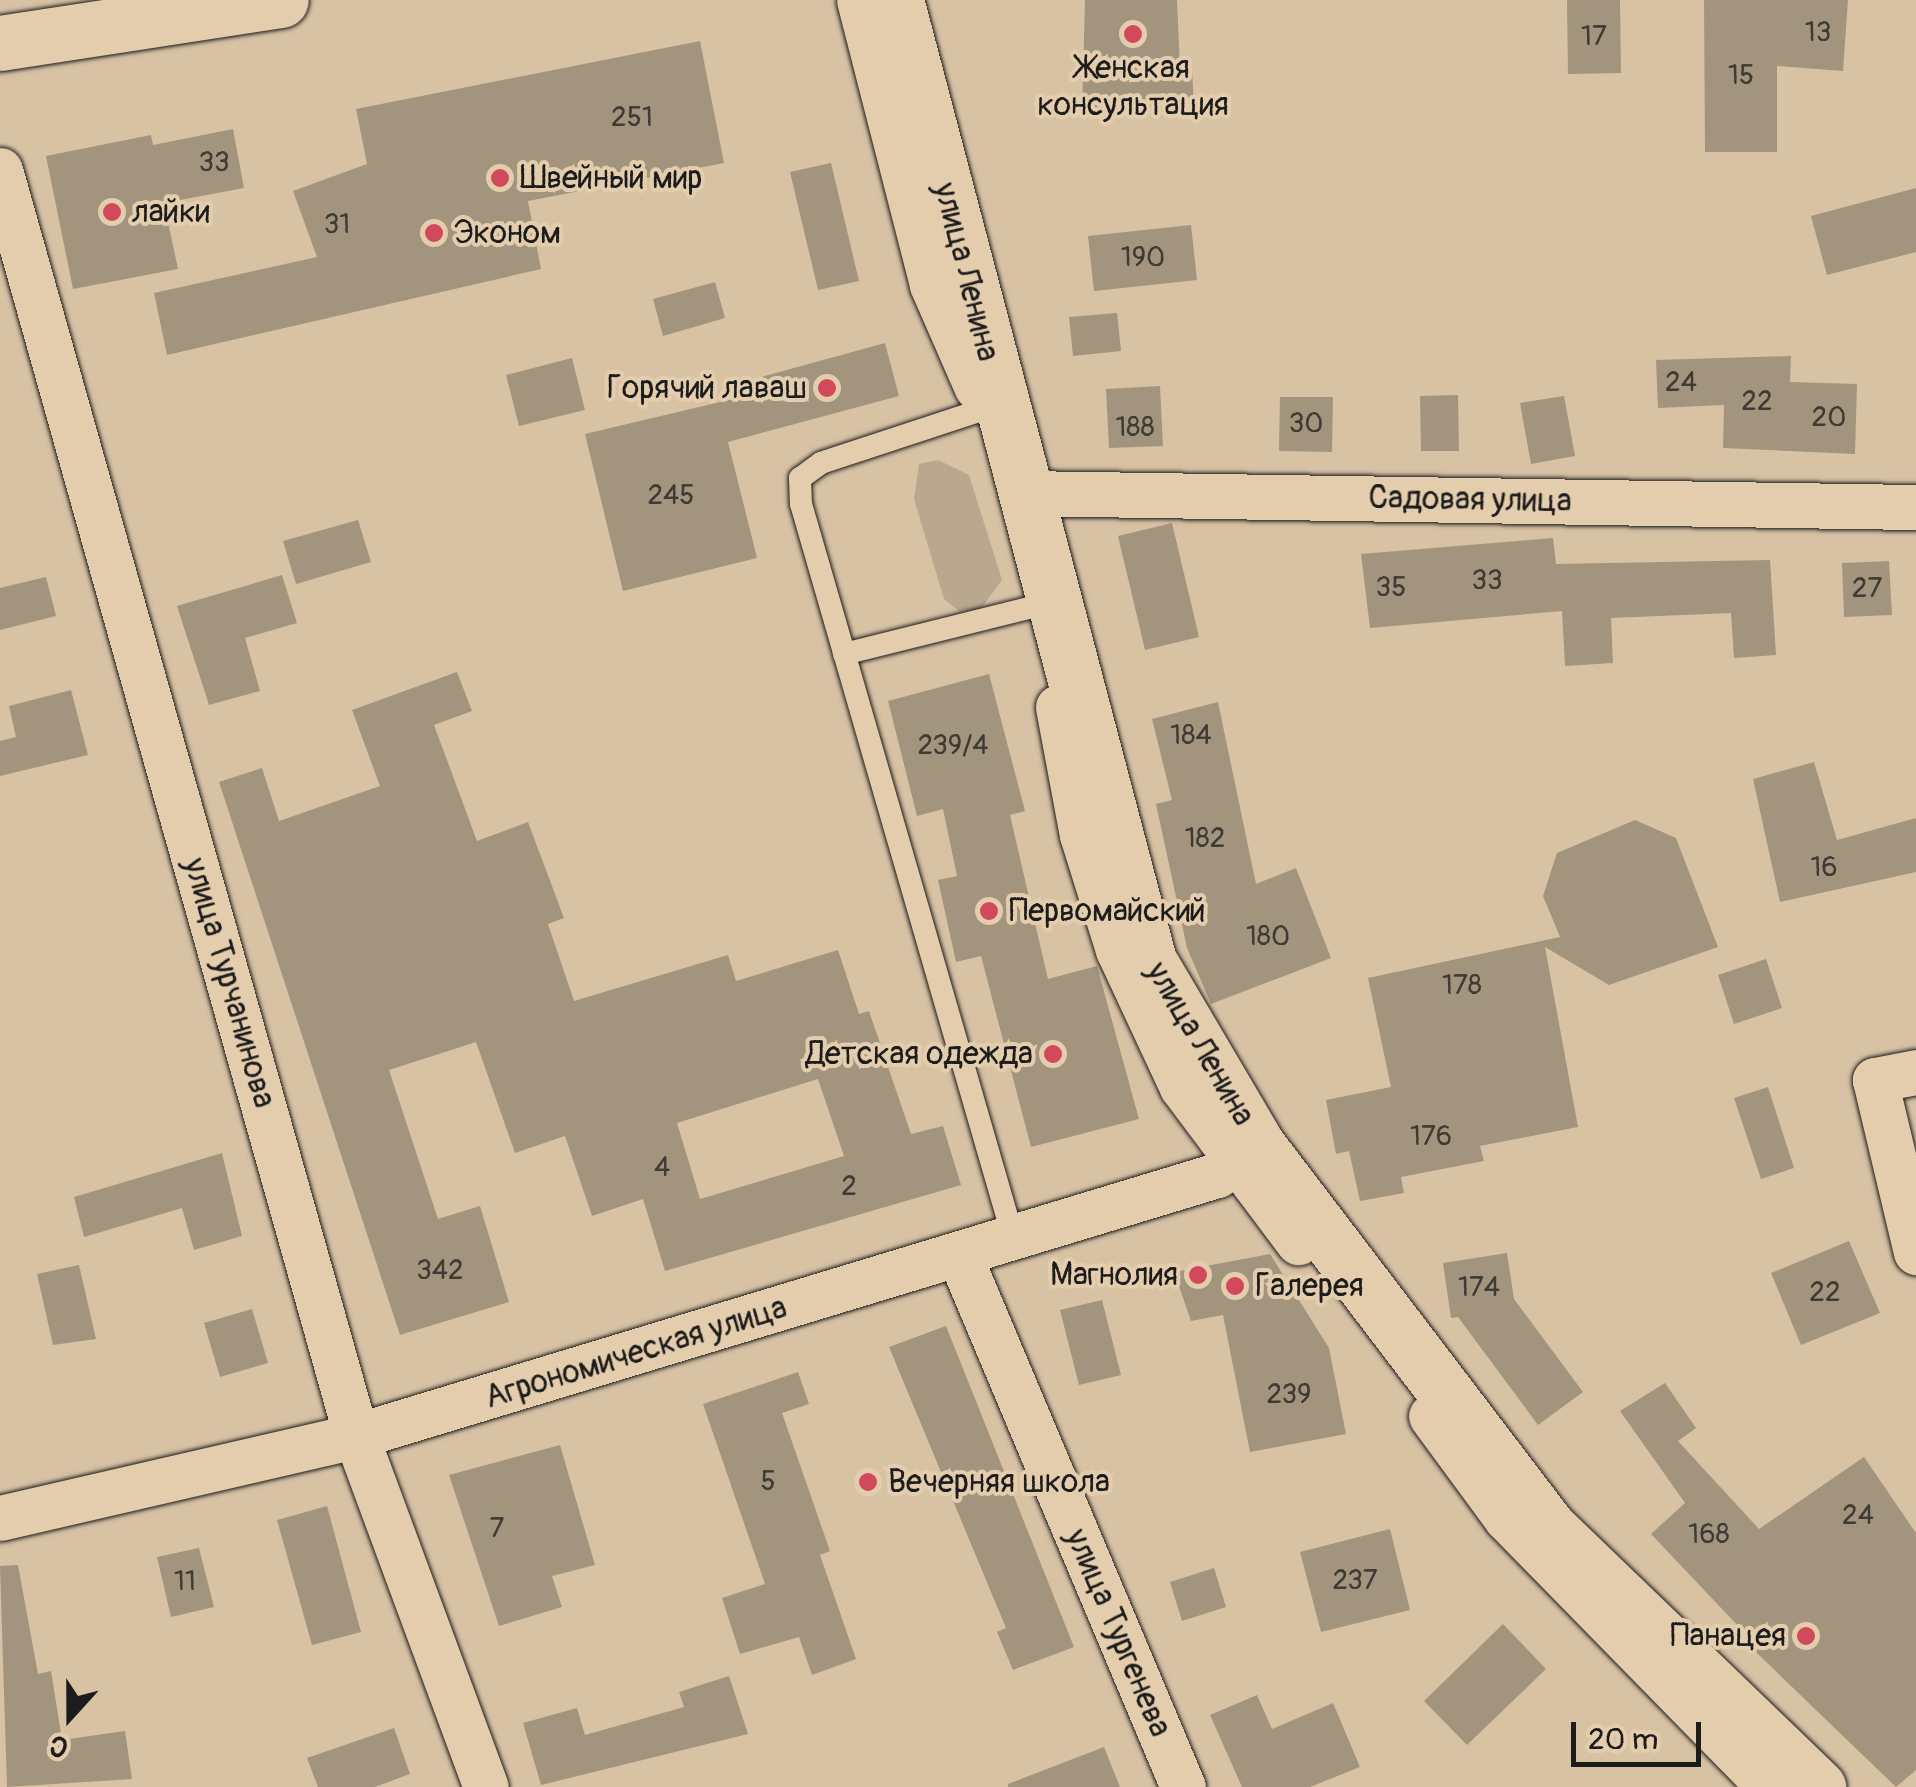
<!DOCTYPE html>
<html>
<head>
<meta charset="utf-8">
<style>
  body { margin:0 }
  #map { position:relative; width:1916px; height:1787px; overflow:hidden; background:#d8c2a4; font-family:Pangolin,sans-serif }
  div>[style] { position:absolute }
  .green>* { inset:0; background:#b9a78e }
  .building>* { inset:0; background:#a3947e }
  .roads { filter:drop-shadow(0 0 2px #1c1c1c) drop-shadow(0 0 2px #1c1c1c) }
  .service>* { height:22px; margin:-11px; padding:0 11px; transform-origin:11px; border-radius:11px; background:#e4cdad }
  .minor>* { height:45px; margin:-22.5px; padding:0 22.5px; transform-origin:22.5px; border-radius:22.5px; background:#e4cdad }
  .tertiary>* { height:55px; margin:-27.5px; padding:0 27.5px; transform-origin:27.5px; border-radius:27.5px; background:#e4cdad }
  .dots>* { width:28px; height:28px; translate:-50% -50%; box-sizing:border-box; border:5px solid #e4cdad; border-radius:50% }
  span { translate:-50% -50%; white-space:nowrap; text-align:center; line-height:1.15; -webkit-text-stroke:8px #e4cdad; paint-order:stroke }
  .number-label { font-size:28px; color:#3e3a34 }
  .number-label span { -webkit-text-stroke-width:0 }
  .poi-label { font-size:32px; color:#1c1c1c }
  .left { translate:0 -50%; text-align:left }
  .right { translate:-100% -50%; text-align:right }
  .street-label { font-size:32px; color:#1c1c1c }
  .north { position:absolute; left:20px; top:1667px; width:100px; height:100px; -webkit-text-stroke:8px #e4cdad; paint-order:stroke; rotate:201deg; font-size:28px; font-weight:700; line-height:40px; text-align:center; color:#1c1c1c }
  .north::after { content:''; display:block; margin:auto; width:35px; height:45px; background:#1c1c1c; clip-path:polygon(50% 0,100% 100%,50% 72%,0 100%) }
  .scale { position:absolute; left:1571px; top:1722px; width:130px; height:45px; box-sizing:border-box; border:5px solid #1c1c1c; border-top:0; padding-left:12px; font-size:30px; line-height:35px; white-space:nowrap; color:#1c1c1c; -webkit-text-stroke:8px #e4cdad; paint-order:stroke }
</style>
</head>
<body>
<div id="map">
  <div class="green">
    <i style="clip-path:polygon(938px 460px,969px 475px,1002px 580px,980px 610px,959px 611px,944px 599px,914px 499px,919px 464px)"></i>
  </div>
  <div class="building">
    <i style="clip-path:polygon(1085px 0,1177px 0,1180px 68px,1192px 68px,1194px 109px,1082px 115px)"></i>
    <i style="clip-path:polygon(1567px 0,1620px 0,1621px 73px,1568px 74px)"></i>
    <i style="clip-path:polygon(1704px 0,1848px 0,1843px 71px,1777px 66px,1777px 152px,1705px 152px)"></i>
    <i style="clip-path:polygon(700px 41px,724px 163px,528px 201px,541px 269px,167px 355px,154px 293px,317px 257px,293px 191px,367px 164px,356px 109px)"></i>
    <i style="clip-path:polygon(233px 129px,244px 188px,164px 203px,178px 269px,73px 289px,46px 156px,151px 135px,153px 145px)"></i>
    <i style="clip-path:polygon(831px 163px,859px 281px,818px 290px,790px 172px)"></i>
    <i style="clip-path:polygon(1916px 188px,1916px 252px,1827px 275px,1811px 216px)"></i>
    <i style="clip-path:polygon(1191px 225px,1197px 280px,1094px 291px,1088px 236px)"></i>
    <i style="clip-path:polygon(715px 282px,725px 318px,663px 336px,653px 299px)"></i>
    <i style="clip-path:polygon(1117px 313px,1121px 351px,1073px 356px,1069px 317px)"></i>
    <i style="clip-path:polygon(885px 343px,899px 396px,728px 442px,757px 558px,623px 591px,585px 434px,758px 393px,754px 379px)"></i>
    <i style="clip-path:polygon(1791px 356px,1790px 382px,1857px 384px,1855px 454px,1723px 448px,1724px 405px,1658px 408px,1656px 360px)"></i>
    <i style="clip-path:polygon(572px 358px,585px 410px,519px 426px,506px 375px)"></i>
    <i style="clip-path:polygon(1160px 386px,1163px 446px,1109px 448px,1106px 389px)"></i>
    <i style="clip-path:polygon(1458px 395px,1459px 451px,1421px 451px,1420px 396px)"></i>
    <i style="clip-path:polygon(1564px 396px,1575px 456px,1531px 464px,1520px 403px)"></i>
    <i style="clip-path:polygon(1280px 397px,1333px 397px,1332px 452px,1279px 451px)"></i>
    <i style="clip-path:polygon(358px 520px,371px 562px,296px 584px,283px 541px)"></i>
    <i style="clip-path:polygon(1172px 523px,1199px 637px,1145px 650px,1118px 536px)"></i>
    <i style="clip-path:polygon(1553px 538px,1556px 564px,1770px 560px,1776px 655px,1734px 658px,1731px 613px,1611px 618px,1613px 663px,1565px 666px,1562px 611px,1370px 628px,1361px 554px)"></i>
    <i style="clip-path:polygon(1889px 561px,1892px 615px,1844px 617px,1842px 563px)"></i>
    <i style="clip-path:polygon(282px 575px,297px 623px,245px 638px,260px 691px,209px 705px,177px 606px)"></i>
    <i style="clip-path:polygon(46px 577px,56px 616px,0 630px,0 588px)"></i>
    <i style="clip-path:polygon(evenodd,457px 672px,472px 711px,434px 725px,477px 841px,528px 822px,564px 918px,548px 924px,574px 1001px,728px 955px,736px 981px,838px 950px,859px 1014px,869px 1011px,911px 1134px,943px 1126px,961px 1185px,665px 1271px,643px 1199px,592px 1216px,565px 1136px,515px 1153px,476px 1042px,389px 1070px,438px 1219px,480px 1206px,509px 1302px,400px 1335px,219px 782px,262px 768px,279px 821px,380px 786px,352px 710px,457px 672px,818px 1079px,844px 1156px,700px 1199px,677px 1123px,818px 1079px)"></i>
    <i style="clip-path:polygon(989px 674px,1025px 811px,1010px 815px,1048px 979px,1097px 966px,1139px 1119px,1031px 1147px,981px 956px,956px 962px,938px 880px,957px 876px,943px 809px,917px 816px,888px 701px)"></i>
    <i style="clip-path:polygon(71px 690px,88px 755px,0 776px,0 741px,16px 737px,9px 706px)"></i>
    <i style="clip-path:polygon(1218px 702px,1256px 884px,1296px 868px,1331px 958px,1211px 1004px,1187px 948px,1156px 804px,1172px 800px,1152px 719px)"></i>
    <i style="clip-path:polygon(1814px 762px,1837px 840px,1916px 818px,1916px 872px,1780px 902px,1753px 779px)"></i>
    <i style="clip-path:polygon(1635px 820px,1676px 838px,1718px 947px,1609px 985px,1545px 947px,1578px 1127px,1480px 1146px,1484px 1161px,1401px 1177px,1404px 1193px,1360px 1201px,1349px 1151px,1336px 1154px,1326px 1100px,1391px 1087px,1368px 978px,1560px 937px,1543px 896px,1557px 853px)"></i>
    <i style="clip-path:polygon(1766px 959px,1782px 1008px,1734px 1024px,1718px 975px)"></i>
    <i style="clip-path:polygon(1768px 1087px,1794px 1168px,1761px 1179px,1734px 1098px)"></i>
    <i style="clip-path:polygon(222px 1153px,242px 1236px,194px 1250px,182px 1208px,84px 1237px,74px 1197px)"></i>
    <i style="clip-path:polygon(1849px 1241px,1880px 1313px,1801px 1345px,1771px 1273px)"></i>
    <i style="clip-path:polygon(1507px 1253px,1514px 1299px,1583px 1392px,1538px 1425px,1458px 1317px,1451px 1318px,1443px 1263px)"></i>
    <i style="clip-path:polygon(1270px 1254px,1329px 1348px,1346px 1434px,1250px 1452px,1223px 1315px,1191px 1321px,1174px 1272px)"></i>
    <i style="clip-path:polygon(79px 1265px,96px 1339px,53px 1345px,37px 1274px)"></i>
    <i style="clip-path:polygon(1102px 1300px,1121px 1375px,1079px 1385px,1060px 1310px)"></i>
    <i style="clip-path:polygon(252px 1309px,268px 1363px,220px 1377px,204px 1323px)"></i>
    <i style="clip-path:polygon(946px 1326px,1074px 1647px,1013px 1670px,997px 1632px,1006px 1628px,889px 1347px)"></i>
    <i style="clip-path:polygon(798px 1372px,809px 1404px,782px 1413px,830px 1551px,820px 1555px,856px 1659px,812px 1675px,799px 1637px,740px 1654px,722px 1598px,765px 1584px,703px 1404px)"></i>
    <i style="clip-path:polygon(1665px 1383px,1696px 1428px,1678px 1441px,1759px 1529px,1864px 1457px,1916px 1533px,1916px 1770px,1896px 1787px,1735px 1632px,1740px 1628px,1651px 1534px,1685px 1503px,1620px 1411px)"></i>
    <i style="clip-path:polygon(560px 1445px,595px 1565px,552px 1576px,562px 1607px,499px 1626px,449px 1475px)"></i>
    <i style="clip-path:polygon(327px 1506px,361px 1632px,312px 1645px,277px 1520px)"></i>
    <i style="clip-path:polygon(1390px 1529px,1410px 1610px,1321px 1632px,1300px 1552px)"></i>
    <i style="clip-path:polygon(199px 1548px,214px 1607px,171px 1617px,157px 1557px)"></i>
    <i style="clip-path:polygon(18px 1565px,38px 1674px,51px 1671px,62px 1740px,125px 1731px,132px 1779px,7px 1787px,0 1566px)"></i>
    <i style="clip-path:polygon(1214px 1568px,1226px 1607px,1182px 1621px,1170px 1582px)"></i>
    <i style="clip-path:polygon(1503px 1624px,1546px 1669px,1467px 1745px,1424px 1701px)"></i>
    <i style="clip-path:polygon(729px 1676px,748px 1734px,541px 1785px,523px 1723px,577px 1708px,585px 1735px,684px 1707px,679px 1692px)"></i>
    <i style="clip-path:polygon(1257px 1695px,1272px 1729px,1333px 1703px,1360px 1767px,1310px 1787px,1242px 1787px,1210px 1715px)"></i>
    <i style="clip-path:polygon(394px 1728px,410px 1774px,375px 1787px,318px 1787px,307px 1758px)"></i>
    <i style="clip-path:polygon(1104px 1747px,1120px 1787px,1008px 1787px,1008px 1784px)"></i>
  </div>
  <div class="roads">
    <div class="service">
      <i style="left:1000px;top:404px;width:188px;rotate:161.8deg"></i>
      <i style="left:821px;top:463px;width:26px;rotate:144deg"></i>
      <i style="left:800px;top:478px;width:26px;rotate:88deg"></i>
      <i style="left:801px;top:504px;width:763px;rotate:73.87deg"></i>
      <i style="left:844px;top:654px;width:214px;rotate:-14deg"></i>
    </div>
    <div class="minor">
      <i style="left:859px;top:0;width:294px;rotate:75.6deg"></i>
      <i style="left:932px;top:285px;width:112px;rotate:66.4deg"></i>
      <i style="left:0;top:170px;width:1315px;rotate:74.29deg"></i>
      <i style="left:356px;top:1436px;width:374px;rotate:69.7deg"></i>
      <i style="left:1023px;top:493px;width:893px;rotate:0.9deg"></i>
      <i style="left:1058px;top:707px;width:130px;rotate:79.4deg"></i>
      <i style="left:1082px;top:835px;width:121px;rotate:72.6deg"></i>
      <i style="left:1118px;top:950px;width:151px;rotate:65deg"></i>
      <i style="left:1182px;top:1087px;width:194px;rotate:53.2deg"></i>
      <i style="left:1916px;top:1072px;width:42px;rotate:169deg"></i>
      <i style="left:1875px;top:1080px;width:177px;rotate:76.6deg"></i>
      <i style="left:960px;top:1257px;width:575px;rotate:67.18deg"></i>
      <i style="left:1431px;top:1416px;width:127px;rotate:53.7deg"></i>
      <i style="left:1506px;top:1518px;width:376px;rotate:45.6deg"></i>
      <i style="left:0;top:1518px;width:365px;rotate:-13deg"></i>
      <i style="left:356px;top:1436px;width:900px;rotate:-16.86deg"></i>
      <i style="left:1217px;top:1175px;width:50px;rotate:-35.3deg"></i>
    </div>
    <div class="tertiary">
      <i style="left:896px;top:0;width:994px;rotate:75.25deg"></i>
      <i style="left:1149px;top:961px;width:215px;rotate:59.5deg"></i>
      <i style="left:1258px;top:1146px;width:483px;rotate:52.7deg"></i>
      <i style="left:1551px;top:1530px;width:371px;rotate:43.9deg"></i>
      <i style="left:0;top:43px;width:284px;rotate:-8.7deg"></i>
    </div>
  </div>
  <div class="dots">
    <i style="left:1133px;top:34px;background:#d1495b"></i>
    <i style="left:500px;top:178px;background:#d1495b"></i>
    <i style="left:112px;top:212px;background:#d1495b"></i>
    <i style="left:434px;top:233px;background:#d1495b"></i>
    <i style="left:827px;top:388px;background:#d1495b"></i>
    <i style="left:989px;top:911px;background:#d1495b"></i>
    <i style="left:1053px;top:1054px;background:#d1495b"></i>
    <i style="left:1198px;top:1275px;background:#d1495b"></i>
    <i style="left:1235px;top:1286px;background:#d1495b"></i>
    <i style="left:868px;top:1482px;background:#d1495b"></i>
    <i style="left:1806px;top:1636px;background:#d1495b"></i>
  </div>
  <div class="number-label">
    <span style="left:1818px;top:33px">13</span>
    <span style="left:1594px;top:37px">17</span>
    <span style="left:1741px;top:76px">15</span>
    <span style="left:632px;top:118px">251</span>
    <span style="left:214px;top:163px">33</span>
    <span style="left:337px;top:225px">31</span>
    <span style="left:1143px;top:258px">190</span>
    <span style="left:1681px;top:383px">24</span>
    <span style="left:1757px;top:402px">22</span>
    <span style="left:1829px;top:418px">20</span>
    <span style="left:1306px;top:424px">30</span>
    <span style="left:1135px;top:428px">188</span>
    <span style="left:671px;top:496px">245</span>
    <span style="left:1487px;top:581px">33</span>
    <span style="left:1391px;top:588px">35</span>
    <span style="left:1867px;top:589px">27</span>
    <span style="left:1191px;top:736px">184</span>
    <span style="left:953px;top:746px">239/4</span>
    <span style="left:1205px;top:839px">182</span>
    <span style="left:1824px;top:868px">16</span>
    <span style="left:1268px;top:937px">180</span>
    <span style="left:1462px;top:986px">178</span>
    <span style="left:1431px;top:1137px">176</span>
    <span style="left:662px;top:1168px">4</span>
    <span style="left:849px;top:1187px">2</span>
    <span style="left:440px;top:1271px">342</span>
    <span style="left:1479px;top:1288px">174</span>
    <span style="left:1825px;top:1293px">22</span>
    <span style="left:1289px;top:1395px">239</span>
    <span style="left:768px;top:1482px">5</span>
    <span style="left:1858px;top:1516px">24</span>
    <span style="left:497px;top:1529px">7</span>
    <span style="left:1709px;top:1535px">168</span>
    <span style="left:1355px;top:1581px">237</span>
    <span style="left:185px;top:1582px">11</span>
  </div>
  <div class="poi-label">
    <span style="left:1133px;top:87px">Женская<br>консультация</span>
    <span class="left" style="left:520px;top:178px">Швейный мир</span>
    <span class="left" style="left:132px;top:212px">лайки</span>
    <span class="left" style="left:454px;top:233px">Эконом</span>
    <span class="right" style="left:807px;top:388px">Горячий лаваш</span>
    <span class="left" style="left:1009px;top:911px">Первомайский</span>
    <span class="right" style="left:1033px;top:1054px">Детская одежда</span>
    <span class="right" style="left:1178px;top:1275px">Магнолия</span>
    <span class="left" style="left:1255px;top:1286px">Галерея</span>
    <span class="left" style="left:888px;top:1482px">Вечерняя школа</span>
    <span class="right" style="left:1786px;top:1636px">Панацея</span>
  </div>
  <div class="street-label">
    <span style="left:966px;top:272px;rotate:76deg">улица Ленина</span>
    <span style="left:1470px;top:500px;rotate:1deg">Садовая улица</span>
    <span style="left:229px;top:983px;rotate:74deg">улица Турчанинова</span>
    <span style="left:1200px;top:1044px;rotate:60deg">улица Ленина</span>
    <span style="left:636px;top:1353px;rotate:-17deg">Агрономическая улица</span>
    <span style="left:1118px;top:1633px;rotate:67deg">улица Тургенева</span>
  </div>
  <div class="north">С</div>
  <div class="scale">20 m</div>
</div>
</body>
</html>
